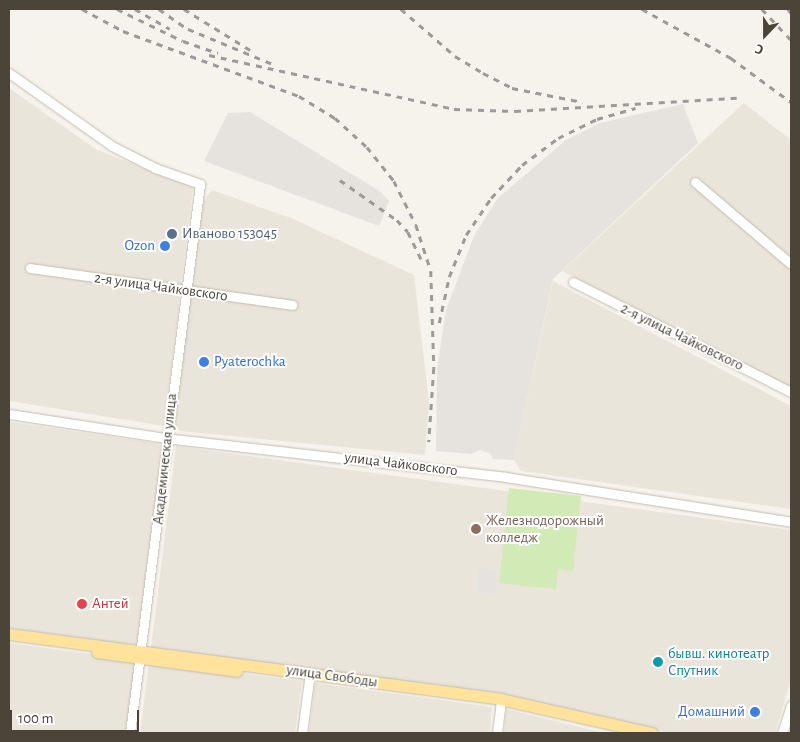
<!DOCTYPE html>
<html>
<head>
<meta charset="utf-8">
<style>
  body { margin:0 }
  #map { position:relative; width:800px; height:742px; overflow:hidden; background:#f6f3ec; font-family:"Alegreya Sans",sans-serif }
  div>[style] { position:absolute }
  .residential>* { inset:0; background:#eae5da }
  .industrial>* { inset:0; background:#e6e2dd }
  .green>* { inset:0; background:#d2eab5 }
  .parking>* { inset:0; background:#e5e3e0 }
  .roads { filter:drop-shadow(0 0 1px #c2bbae) drop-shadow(0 0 1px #c2bbae) }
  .minor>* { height:9px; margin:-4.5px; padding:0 4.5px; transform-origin:4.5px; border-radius:4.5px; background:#fff }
  .major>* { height:11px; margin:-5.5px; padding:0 5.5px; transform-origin:5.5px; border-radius:5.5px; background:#ffe39c }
  .rail>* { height:2.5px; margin-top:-1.25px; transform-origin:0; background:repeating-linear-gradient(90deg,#9a9a9a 0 6px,transparent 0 12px) }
  .dots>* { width:14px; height:14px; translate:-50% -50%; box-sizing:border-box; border:2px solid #fff; border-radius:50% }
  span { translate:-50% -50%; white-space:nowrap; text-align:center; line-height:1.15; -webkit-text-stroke:4px #fff; paint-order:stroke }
  .service-label { font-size:15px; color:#4e5e75 }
  .left { translate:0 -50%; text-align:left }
  .shop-label { font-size:15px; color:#366cbe }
  .right { translate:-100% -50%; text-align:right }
  .street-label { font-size:15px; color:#4b4439 }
  .education-label { font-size:15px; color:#785e54 }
  .health-label { font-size:15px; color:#be3a42 }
  .culture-label { font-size:15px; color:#0d838f }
  .frame { position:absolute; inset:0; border:10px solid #4b4439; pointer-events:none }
  .north { position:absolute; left:740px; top:10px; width:50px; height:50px; -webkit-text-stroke:4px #fff; paint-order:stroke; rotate:202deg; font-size:14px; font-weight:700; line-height:20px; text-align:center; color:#4b4439 }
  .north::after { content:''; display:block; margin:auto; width:18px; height:22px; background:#4b4439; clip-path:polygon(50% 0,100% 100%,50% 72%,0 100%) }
  .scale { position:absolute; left:10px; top:710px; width:129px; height:22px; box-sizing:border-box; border:2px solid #4b4439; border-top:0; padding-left:6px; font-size:15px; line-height:18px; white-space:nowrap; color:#4b4439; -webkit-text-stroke:4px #fff; paint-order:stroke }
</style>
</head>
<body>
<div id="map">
  <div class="residential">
    <i style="clip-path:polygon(9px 88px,97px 150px,193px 187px,164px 426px,9px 401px)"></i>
    <i style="clip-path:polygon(744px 103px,791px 140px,791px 387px,562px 271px)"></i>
    <i style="clip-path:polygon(212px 190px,291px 218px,414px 275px,429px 403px,425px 455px,180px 431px,173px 422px,202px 202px)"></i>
    <i style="clip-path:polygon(553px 281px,791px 406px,791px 509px,521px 471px,514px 460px)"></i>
    <i style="clip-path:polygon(10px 422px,162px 444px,137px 646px,9px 628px)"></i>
    <i style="clip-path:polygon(176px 446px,791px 530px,791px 680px,775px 733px,669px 733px,501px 694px,151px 648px)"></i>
    <i style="clip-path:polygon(9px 643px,135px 660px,126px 733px,9px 733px)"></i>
    <i style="clip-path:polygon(149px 662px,302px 681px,295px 733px,140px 733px)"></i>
    <i style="clip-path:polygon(315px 683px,492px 707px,490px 733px,309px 733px)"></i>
    <i style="clip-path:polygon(506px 709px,604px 733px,504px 733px)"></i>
  </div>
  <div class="industrial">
    <i style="clip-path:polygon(683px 104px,698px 143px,553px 279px,514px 460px,493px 459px,491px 454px,480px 450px,471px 454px,436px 451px,437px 369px,446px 310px,474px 236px,498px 198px,566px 140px,600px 123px)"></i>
    <i style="clip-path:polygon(250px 112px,381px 192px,389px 201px,379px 226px,204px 161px,228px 113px)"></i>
  </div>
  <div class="green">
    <i style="clip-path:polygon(509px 488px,581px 496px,573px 571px,558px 569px,556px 589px,499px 583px)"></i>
  </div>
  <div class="parking">
    <i style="clip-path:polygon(186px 313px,194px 314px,186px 365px,179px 364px)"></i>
    <i style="clip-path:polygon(479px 568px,497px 570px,495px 594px,477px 592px)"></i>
  </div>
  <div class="roads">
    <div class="minor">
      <i style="left:9px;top:73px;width:126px;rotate:35.3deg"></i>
      <i style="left:112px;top:146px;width:48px;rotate:27.1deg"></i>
      <i style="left:155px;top:168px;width:48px;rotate:19.6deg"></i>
      <i style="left:200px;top:184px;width:553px;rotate:97.27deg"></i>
      <i style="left:695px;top:182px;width:126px;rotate:40.5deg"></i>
      <i style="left:30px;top:268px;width:265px;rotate:8deg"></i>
      <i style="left:573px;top:282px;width:244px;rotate:26.8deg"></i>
      <i style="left:9px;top:414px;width:158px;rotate:8.7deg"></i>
      <i style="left:165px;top:438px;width:342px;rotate:6.5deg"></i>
      <i style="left:505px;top:477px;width:290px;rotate:8.9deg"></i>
      <i style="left:302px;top:733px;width:53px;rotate:-82.5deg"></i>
      <i style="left:497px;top:733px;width:34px;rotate:-83deg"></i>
      <i style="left:782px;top:733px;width:29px;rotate:-72deg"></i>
    </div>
    <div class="major">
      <i style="left:9px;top:634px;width:496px;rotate:7.5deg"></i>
      <i style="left:501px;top:699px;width:155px;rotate:12.7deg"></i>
      <i style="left:97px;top:652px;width:141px;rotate:7.7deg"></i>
    </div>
  </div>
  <div class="rail">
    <i style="left:82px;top:9px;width:47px;rotate:28.2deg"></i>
    <i style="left:123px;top:31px;width:188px;rotate:20.3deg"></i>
    <i style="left:299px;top:96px;width:42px;rotate:31.4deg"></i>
    <i style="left:335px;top:118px;width:43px;rotate:42.2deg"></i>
    <i style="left:367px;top:147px;width:43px;rotate:51.5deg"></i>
    <i style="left:394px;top:181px;width:49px;rotate:63.4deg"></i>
    <i style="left:416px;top:225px;width:48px;rotate:71.9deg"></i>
    <i style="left:431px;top:271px;width:97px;rotate:88.2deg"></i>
    <i style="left:434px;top:368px;width:74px;rotate:93.9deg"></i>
    <i style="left:117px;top:9px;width:73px;rotate:25.9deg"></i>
    <i style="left:183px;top:41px;width:37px;rotate:19deg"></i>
    <i style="left:135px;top:9px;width:40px;rotate:29.7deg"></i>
    <i style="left:159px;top:9px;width:35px;rotate:35deg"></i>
    <i style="left:188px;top:29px;width:94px;rotate:22.5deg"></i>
    <i style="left:184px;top:9px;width:78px;rotate:31.8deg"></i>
    <i style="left:401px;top:9px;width:72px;rotate:41deg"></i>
    <i style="left:455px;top:56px;width:33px;rotate:31deg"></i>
    <i style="left:483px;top:73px;width:33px;rotate:27deg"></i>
    <i style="left:512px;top:88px;width:72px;rotate:11.2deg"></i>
    <i style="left:642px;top:9px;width:102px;rotate:28.8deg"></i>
    <i style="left:731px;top:58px;width:74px;rotate:36.3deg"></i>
    <i style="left:762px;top:9px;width:42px;rotate:46.9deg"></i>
    <i style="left:788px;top:9px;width:5px;rotate:53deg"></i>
    <i style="left:209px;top:55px;width:251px;rotate:12.4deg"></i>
    <i style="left:454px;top:109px;width:61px;rotate:1.9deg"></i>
    <i style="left:515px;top:111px;width:222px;rotate:-3.4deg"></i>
    <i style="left:340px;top:180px;width:70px;rotate:35.1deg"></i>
    <i style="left:397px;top:220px;width:16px;rotate:47deg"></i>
    <i style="left:408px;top:232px;width:30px;rotate:64deg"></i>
    <i style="left:439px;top:323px;width:47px;rotate:-77.7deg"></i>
    <i style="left:449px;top:277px;width:45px;rotate:-68deg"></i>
    <i style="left:466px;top:235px;width:45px;rotate:-56deg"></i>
    <i style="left:491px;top:198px;width:45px;rotate:-46.8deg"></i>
    <i style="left:522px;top:165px;width:45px;rotate:-36.9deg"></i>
    <i style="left:558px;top:138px;width:43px;rotate:-26deg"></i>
    <i style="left:597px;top:119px;width:40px;rotate:-16deg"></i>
  </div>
  <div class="dots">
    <i style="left:172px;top:234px;background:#5c6f8a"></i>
    <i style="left:165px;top:246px;background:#3f7fe0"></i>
    <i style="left:204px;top:362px;background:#3f7fe0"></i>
    <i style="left:476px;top:529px;background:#8d6e63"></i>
    <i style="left:82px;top:604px;background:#e0444e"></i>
    <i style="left:658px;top:662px;background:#0f9aa8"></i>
    <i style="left:755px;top:712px;background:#3f7fe0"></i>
  </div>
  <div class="service-label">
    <span class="left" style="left:182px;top:234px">Иваново 153045</span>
  </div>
  <div class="shop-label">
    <span class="right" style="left:155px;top:246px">Ozon</span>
    <span class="left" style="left:214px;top:362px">Pyaterochka</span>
    <span class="right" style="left:745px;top:712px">Домашний</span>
  </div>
  <div class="street-label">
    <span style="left:161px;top:287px;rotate:8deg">2-я улица Чайковского</span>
    <span style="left:682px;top:337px;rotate:26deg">2-я улица Чайковского</span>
    <span style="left:165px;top:459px;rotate:-84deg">Академическая улица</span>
    <span style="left:401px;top:464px;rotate:7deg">улица Чайковского</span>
    <span style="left:332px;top:676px;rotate:8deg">улица Свободы</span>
  </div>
  <div class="education-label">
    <span class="left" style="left:486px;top:529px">Железнодорожный<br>колледж</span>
  </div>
  <div class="health-label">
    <span class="left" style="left:92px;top:604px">Антей</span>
  </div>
  <div class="culture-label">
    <span class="left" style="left:668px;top:662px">бывш. кинотеатр<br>Спутник</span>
  </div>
  <div class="frame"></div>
  <div class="north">С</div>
  <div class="scale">100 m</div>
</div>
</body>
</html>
